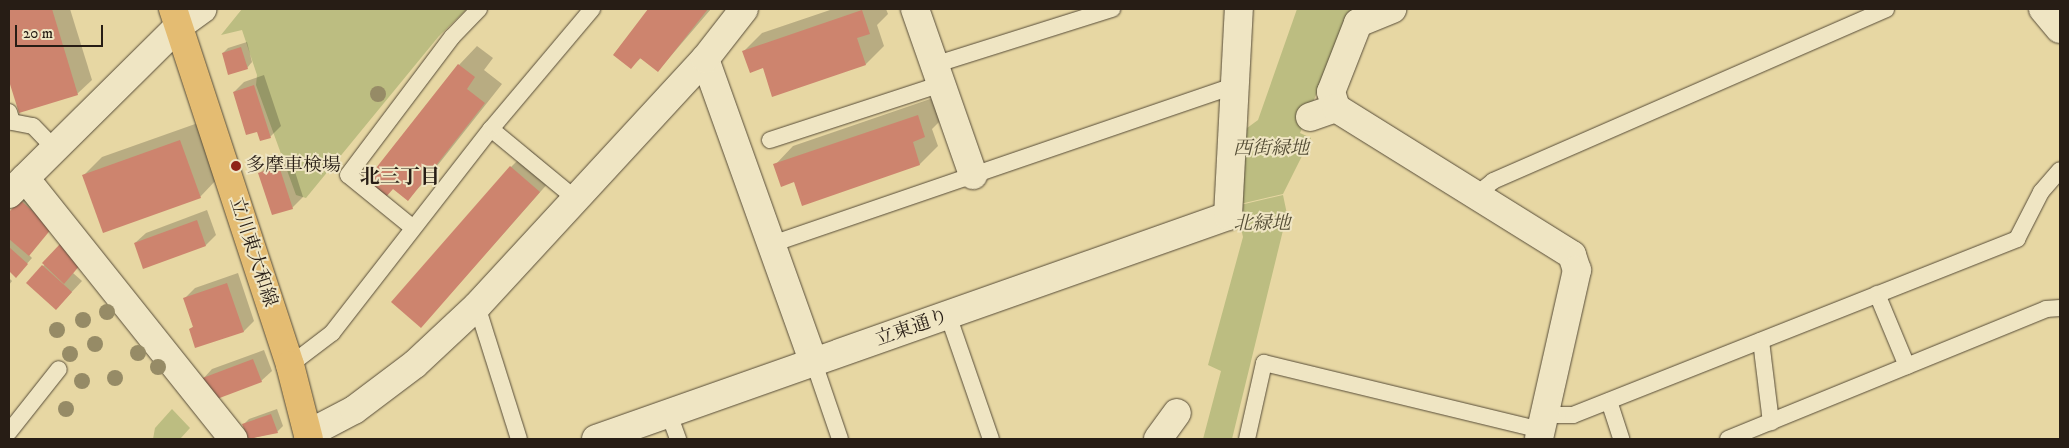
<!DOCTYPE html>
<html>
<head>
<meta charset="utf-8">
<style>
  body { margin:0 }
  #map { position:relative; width:2069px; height:448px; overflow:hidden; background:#e7d7a3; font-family:"IM FELL DW Pica","Noto Serif JP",serif }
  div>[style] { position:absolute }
  .green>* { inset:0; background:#bcbd81 }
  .shadow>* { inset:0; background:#0003 }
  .building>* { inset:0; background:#cd846e }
  .roads { filter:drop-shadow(0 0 1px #574c38) drop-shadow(0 0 1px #574c38) }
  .service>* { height:16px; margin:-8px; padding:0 8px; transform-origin:8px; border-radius:8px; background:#efe5c3 }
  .minor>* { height:28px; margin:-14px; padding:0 14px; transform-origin:14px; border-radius:14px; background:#efe5c3 }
  .primary>* { height:28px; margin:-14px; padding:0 14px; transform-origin:14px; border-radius:14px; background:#e4bc72 }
  .trees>* { width:16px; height:16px; margin:-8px; border-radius:50%; background:#968b66 }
  .dots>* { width:14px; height:14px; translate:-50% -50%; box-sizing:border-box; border:2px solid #efe5c3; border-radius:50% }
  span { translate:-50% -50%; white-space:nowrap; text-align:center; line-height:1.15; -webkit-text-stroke:4px #efe5c3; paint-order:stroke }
  .park-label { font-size:19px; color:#544d35; font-style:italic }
  .poi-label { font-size:19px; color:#271d15 }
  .left { translate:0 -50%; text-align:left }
  .street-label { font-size:19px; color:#271d15 }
  .neighbourhood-label { font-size:20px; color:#271d15; font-weight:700 }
  .frame { position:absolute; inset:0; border:10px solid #271d15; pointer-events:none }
  .scale { position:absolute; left:15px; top:25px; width:88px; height:22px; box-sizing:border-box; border:2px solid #271d15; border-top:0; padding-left:6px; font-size:15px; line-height:18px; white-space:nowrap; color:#271d15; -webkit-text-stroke:4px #efe5c3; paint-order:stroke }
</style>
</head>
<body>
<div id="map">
  <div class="green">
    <i style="clip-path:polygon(242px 9px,467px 9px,439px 36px,306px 198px,296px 195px,256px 85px,257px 75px,242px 30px,221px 35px)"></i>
    <i style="clip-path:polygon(1297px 9px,1352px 9px,1300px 133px,1311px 138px,1283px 194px,1236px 205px,1243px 131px,1258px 120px)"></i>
    <i style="clip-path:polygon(1283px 195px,1287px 214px,1232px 439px,1203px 439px,1221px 371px,1208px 365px,1243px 237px,1236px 206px)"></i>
    <i style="clip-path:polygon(172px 409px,190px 428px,180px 439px,153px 439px,155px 428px)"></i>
  </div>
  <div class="shadow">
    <i style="clip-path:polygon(9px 9px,70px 9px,92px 80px,77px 94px,20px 112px,9px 76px)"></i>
    <i style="clip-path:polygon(650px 9px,711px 9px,658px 71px,641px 58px,631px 67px,614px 54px)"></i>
    <i style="clip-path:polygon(833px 9px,886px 9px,888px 14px,877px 25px,884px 46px,866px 64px,763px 67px,744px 51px,762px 33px)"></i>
    <i style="clip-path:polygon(247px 42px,252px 62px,247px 68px,223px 53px,228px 48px)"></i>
    <i style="clip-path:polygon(477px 46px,493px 58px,484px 70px,502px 84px,426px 180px,408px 199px,394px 188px,459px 65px)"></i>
    <i style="clip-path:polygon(264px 75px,281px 126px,270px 137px,258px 130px,234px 92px,244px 82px)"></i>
    <i style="clip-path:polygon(936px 97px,943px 118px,932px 129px,938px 146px,920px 164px,795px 180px,775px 165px,793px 146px)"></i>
    <i style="clip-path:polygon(198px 123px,218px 178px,200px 197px,84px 175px,102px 157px)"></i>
    <i style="clip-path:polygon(529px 149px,557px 173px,421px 327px,511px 167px)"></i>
    <i style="clip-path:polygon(290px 156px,303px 197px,292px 208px,260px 173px,270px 163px)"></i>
    <i style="clip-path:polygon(31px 190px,62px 217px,28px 254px,32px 258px,16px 276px,9px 270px,9px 214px)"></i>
    <i style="clip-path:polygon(207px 210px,216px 235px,206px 245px,144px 267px,135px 243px,146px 233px)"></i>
    <i style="clip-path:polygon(45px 264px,73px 273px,82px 281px,56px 309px,28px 283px)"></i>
    <i style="clip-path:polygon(238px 273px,254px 321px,244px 331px,190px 329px,194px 326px,185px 298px,195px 288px)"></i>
    <i style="clip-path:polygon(9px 278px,12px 281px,9px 285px)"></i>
    <i style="clip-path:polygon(264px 350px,272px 371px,261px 381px,202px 380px,212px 369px)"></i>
    <i style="clip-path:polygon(277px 409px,283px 426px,277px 432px,249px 439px,244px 424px,249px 419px)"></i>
  </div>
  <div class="building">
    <i style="clip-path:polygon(9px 9px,52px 9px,78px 95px,19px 113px,9px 81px)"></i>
    <i style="clip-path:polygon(648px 9px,708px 9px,658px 72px,640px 58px,631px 69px,613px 55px)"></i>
    <i style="clip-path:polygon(862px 10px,870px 34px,857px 38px,866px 65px,772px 97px,763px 68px,750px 73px,742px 51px)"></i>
    <i style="clip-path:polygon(241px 47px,248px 69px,228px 75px,222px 53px)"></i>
    <i style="clip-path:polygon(458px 64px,475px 77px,467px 89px,485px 103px,408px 201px,393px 189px,385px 198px,365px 182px)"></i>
    <i style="clip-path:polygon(254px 85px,271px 138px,260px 141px,257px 132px,246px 135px,233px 92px)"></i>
    <i style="clip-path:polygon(918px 115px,925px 137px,913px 142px,920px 165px,802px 206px,794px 182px,781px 187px,773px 164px)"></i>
    <i style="clip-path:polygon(180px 140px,201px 198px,103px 233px,82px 175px)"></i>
    <i style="clip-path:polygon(279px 166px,293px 209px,272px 215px,258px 173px)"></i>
    <i style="clip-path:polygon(510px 166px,540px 192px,421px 328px,391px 302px)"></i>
    <i style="clip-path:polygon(20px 200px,52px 228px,29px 256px,9px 239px,9px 212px)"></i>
    <i style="clip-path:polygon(197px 220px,206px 246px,143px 269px,134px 243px)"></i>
    <i style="clip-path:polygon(60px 244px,81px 264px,64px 284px,42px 263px)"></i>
    <i style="clip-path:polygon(9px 247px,28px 264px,16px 278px,9px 271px)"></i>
    <i style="clip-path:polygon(42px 265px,72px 292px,56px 310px,26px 283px)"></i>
    <i style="clip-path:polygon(227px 283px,244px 332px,195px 348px,189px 329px,193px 327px,183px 298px)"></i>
    <i style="clip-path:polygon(253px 359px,262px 382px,209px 402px,200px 379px)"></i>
    <i style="clip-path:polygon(271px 414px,278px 433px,248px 439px,242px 424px)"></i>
  </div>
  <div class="roads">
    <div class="service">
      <i style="left:934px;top:65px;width:187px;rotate:-17.5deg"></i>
      <i style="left:9px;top:112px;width:10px;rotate:73deg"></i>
      <i style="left:12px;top:122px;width:21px;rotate:11deg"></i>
      <i style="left:33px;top:126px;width:30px;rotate:46deg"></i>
      <i style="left:491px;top:129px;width:110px;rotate:39.5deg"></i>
      <i style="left:770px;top:140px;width:180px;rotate:-18.1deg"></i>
      <i style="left:1476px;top:195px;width:22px;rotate:-39deg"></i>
      <i style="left:1493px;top:181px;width:429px;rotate:-23.6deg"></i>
      <i style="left:412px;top:227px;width:82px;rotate:-140.9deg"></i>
      <i style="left:348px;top:175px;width:173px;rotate:-53deg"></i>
      <i style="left:452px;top:37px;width:39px;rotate:-46deg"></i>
      <i style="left:772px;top:244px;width:488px;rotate:-18.9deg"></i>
      <i style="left:1877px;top:294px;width:78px;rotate:67.4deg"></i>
      <i style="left:477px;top:306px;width:139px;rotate:72.5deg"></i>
      <i style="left:948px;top:315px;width:131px;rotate:70.9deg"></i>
      <i style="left:1761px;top:341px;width:82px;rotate:83deg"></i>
      <i style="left:814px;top:363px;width:80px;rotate:71.1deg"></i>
      <i style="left:290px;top:365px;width:53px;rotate:-37.3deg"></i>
      <i style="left:332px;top:333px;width:259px;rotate:-52.1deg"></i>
      <i style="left:491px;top:129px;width:157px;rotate:-49.9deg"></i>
      <i style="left:1609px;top:401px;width:40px;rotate:72deg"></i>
      <i style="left:669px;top:414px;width:27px;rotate:70deg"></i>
      <i style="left:1545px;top:415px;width:28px"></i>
      <i style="left:1573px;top:415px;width:478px;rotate:-21.6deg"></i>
      <i style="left:2017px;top:239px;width:53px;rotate:-62.9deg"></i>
      <i style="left:2041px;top:192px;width:29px;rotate:-49deg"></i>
      <i style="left:9px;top:432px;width:80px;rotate:-51.6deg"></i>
      <i style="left:1247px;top:439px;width:78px;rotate:-77.4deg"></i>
      <i style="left:1264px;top:363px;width:286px;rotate:13.6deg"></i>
      <i style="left:1728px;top:439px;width:344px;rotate:-22.2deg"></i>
      <i style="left:2046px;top:309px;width:14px;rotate:-4deg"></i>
    </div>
    <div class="minor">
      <i style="left:915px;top:9px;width:176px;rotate:70.7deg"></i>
      <i style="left:2043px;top:9px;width:26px;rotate:50deg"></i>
      <i style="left:705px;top:59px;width:323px;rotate:70.3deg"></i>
      <i style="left:1336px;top:108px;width:17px;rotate:-107deg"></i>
      <i style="left:1331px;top:92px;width:74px;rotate:-68.6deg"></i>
      <i style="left:1358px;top:23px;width:37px;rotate:-22deg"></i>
      <i style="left:1310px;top:117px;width:28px;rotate:-19deg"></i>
      <i style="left:1336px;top:108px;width:278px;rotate:31.9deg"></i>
      <i style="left:1572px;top:255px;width:16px;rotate:72deg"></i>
      <i style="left:1577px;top:270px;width:173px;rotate:102.7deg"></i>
      <i style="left:25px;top:178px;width:334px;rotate:51.4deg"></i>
      <i style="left:9px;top:194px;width:239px;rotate:-44.7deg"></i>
      <i style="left:179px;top:26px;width:29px;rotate:-36deg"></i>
      <i style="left:308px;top:434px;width:52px;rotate:-27.6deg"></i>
      <i style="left:354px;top:410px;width:76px;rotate:-37deg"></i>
      <i style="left:415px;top:364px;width:85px;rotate:-43.1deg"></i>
      <i style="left:477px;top:306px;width:336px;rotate:-47.3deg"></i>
      <i style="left:705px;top:59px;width:63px;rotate:-52deg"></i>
      <i style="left:596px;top:439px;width:670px;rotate:-19.44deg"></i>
      <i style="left:1228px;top:216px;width:207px;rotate:-87deg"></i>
      <i style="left:1158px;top:439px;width:32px;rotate:-54deg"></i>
    </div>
    <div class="primary">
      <i style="left:173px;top:9px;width:375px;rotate:71.8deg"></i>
      <i style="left:290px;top:365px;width:76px;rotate:75.6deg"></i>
    </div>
  </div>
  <div class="trees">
    <i style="left:378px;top:94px"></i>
    <i style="left:107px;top:312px"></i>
    <i style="left:83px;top:320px"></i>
    <i style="left:57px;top:330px"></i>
    <i style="left:95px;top:344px"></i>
    <i style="left:138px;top:353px"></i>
    <i style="left:70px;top:354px"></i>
    <i style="left:158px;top:367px"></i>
    <i style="left:115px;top:378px"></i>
    <i style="left:82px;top:381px"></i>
    <i style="left:66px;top:409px"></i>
  </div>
  <div class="dots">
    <i style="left:236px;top:166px;background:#8f2418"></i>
  </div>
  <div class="park-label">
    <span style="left:1271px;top:149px">西街緑地</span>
    <span style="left:1262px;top:224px">北緑地</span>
  </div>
  <div class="poi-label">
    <span class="left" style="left:246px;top:166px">多摩車検場</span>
  </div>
  <div class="street-label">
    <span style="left:253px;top:252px;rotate:72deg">立川東大和線</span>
    <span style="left:912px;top:328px;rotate:-19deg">立東通り</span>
  </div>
  <div class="neighbourhood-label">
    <span style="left:400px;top:177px">北三丁目</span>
  </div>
  <div class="frame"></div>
  <div class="scale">20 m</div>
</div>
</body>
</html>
